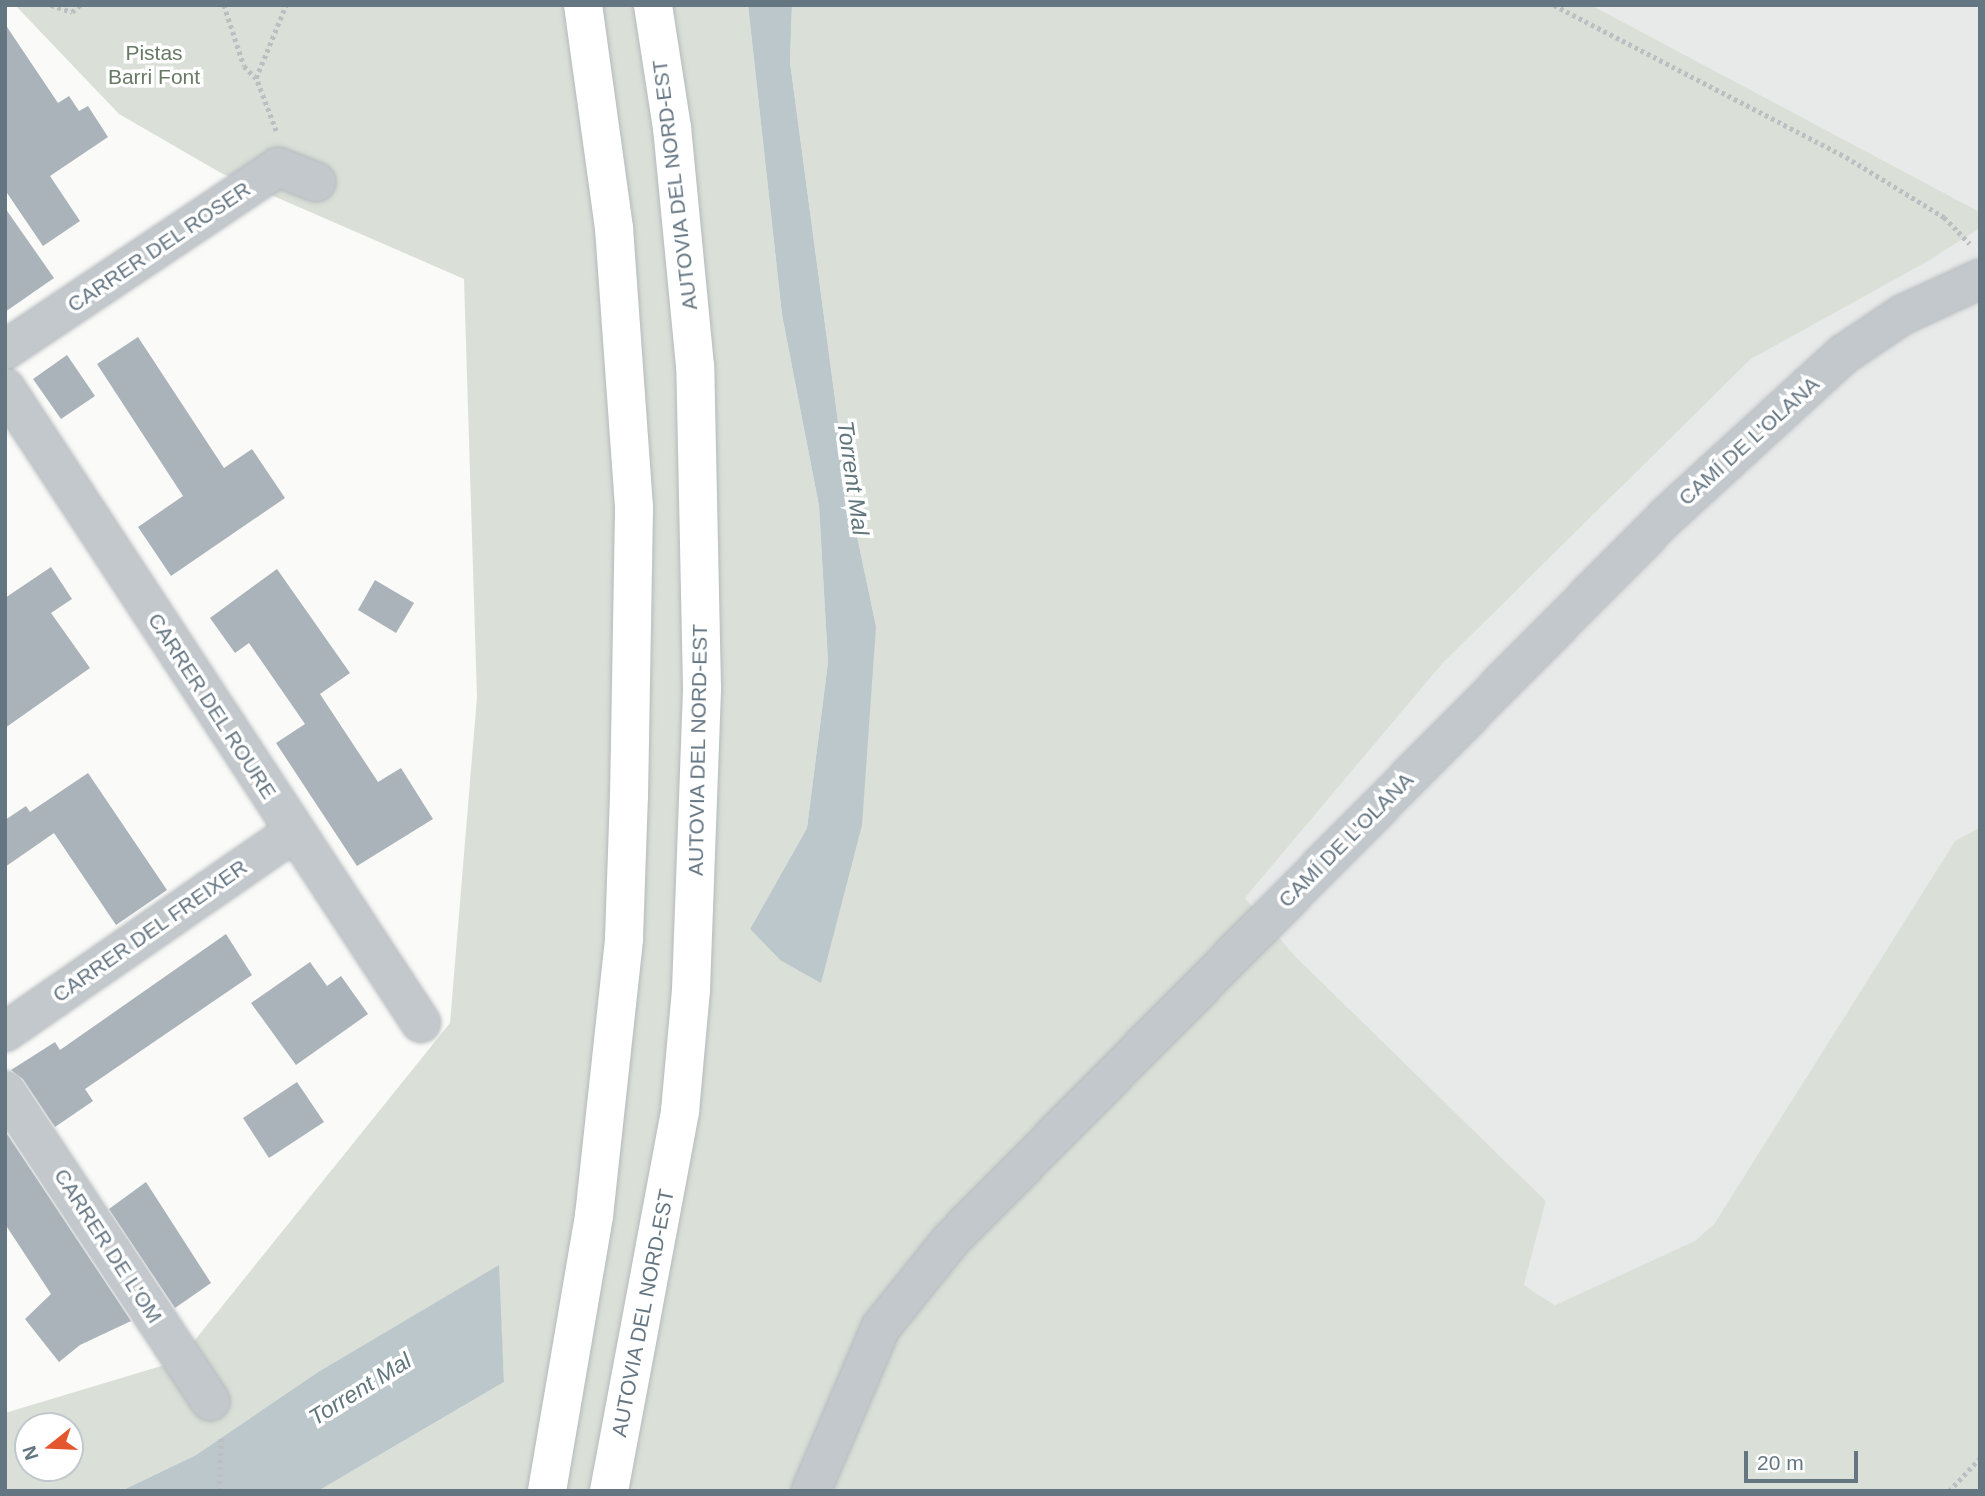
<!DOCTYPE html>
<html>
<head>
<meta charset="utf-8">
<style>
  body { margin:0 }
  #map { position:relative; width:1985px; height:1496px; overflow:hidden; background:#fafaf8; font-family:Arial,sans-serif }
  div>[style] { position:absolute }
  .built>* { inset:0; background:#e8e9e9 }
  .green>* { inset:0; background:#dadfd7 }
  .water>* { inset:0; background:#bbc7cb }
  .building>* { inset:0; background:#aab3b9 }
  .path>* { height:4.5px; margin-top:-2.25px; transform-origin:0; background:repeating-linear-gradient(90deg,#bbbfc2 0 3.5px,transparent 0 7px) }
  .roads { filter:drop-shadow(0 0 2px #b4b9bd) drop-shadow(0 0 2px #b4b9bd) }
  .minor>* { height:38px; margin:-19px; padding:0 19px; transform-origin:19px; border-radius:19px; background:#c3c8cc }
  .motorway>* { height:38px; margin:-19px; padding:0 19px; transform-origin:19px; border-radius:19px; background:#fff }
  span { translate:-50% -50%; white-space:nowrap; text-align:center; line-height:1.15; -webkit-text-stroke:7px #fff; paint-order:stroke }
  .park-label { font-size:21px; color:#687a64 }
  .street-label { font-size:21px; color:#657683 }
  .water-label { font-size:23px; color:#60757c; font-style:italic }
  .frame { position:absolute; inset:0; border:7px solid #657683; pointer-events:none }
  .north { position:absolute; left:14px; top:1412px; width:70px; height:70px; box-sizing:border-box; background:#fff; border:2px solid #c1c8cd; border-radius:50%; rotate:252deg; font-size:19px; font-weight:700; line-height:28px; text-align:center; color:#657683 }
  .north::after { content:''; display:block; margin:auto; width:24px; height:32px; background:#e4572e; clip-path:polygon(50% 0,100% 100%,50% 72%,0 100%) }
  .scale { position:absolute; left:1744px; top:1451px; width:114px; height:32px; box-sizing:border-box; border:4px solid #657683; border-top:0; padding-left:9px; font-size:21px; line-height:24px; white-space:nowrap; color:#657683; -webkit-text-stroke:5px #fff; paint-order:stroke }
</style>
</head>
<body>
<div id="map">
  <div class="built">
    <i style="clip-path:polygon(1591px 5px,1980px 5px,1980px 212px)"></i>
    <i style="clip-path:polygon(1980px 228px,1980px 827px,1955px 841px,1714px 1224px,1696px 1241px,1555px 1305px,1524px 1285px,1546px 1201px,1296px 957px,1245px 898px,1442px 664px,1751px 359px)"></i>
  </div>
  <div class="green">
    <i style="clip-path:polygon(evenodd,15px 5px,748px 5px,782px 315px,819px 506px,828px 662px,807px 828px,750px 929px,780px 960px,876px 626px,847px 489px,790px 62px,792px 5px,1591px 5px,1980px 212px,1980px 228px,1928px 261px,1751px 359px,1442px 664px,1245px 898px,1296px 957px,1546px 1201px,1524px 1285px,1555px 1305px,1695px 1241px,1714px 1224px,1955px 841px,1980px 827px,1980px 1491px,318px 1491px,504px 1382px,498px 1266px,318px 1372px,196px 1455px,121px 1491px,5px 1491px,5px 1413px,178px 1361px,450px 1023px,477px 697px,464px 279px,221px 173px,119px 114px,15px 5px,28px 1426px,70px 1426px,70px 1468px,28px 1468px,28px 1426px)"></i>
  </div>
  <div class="water">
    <i style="clip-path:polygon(748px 5px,792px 5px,790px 62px,847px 489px,876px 626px,862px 825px,821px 983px,780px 960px,750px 929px,807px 828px,828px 662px,819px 506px,782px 315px)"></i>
    <i style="clip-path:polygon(499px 1265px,504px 1382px,318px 1491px,121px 1491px,196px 1455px,318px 1372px)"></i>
  </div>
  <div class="building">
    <i style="clip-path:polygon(5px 24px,58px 103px,69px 96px,79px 111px,88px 106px,108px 137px,50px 176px,80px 221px,43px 246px,5px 190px)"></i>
    <i style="clip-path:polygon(5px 208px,54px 278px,5px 312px)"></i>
    <i style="clip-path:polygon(138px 337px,224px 468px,252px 449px,285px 498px,171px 576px,138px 527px,183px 496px,97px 364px)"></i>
    <i style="clip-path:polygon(67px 355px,95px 396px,61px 419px,33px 379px)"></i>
    <i style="clip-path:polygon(51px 567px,72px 599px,51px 613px,90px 668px,5px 728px,5px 598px)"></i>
    <i style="clip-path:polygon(277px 569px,350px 673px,320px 694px,378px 782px,401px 768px,433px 819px,357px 866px,276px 743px,305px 724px,249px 643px,235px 653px,210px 618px)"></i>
    <i style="clip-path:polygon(375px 580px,414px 603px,396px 633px,358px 610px)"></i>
    <i style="clip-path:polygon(88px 773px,167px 890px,116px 925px,54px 833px,5px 867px,5px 820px,26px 806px,30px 812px)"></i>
    <i style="clip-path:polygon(226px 934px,252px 975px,85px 1089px,93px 1101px,55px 1127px,23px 1079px,11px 1070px,55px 1042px,60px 1050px)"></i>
    <i style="clip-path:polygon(310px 962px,327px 986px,341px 976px,368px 1014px,296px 1065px,251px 1003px)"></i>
    <i style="clip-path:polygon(297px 1082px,324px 1122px,269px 1158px,243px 1118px)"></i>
    <i style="clip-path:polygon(5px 1131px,131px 1321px,80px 1345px,59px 1362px,25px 1319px,51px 1294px,5px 1224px)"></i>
    <i style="clip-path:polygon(146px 1182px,211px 1283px,175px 1308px,109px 1209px)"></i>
  </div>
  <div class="path">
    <i style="left:51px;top:5px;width:22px;rotate:18deg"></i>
    <i style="left:72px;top:12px;width:11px;rotate:-41deg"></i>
    <i style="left:224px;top:5px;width:64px;rotate:71.8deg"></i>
    <i style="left:244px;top:66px;width:17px;rotate:45deg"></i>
    <i style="left:1554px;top:5px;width:329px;rotate:27.5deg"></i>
    <i style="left:1846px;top:157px;width:115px;rotate:31.5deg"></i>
    <i style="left:1944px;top:217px;width:37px;rotate:46deg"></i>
    <i style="left:276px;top:131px;width:57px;rotate:-110.7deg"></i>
    <i style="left:256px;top:78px;width:79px;rotate:-67.7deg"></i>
    <i style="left:219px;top:1491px;width:56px;rotate:-88deg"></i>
    <i style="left:1949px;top:1491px;width:45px;rotate:-46.8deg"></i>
  </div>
  <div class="roads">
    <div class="minor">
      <i style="left:5px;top:350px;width:329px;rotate:-33.8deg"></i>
      <i style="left:278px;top:167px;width:41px;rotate:21.5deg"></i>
      <i style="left:5px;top:388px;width:759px;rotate:56.77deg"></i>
      <i style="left:5px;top:1032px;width:353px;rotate:-34.7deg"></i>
      <i style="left:5px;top:1091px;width:372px;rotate:56.5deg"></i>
      <i style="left:811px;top:1491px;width:178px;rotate:-66.9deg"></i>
      <i style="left:881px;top:1327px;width:112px;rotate:-51.2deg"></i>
      <i style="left:951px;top:1240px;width:1018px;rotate:-45.32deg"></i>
      <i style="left:1667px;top:516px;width:240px;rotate:-42.5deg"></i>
      <i style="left:1844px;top:354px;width:70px;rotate:-33.9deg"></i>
      <i style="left:1902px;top:315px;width:86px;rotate:-24.8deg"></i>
    </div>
    <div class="motorway">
      <i style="left:547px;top:1491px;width:279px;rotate:-80.3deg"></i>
      <i style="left:594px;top:1216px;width:280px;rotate:-83.8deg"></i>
      <i style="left:624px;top:938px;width:141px;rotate:-88deg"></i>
      <i style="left:629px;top:797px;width:290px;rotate:-89deg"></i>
      <i style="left:634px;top:507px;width:280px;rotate:-94.1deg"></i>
      <i style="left:614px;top:228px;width:225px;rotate:-97.9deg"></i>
      <i style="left:609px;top:1491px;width:387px;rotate:-79.4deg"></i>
      <i style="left:680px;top:1111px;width:121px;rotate:-84.8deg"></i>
      <i style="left:691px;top:990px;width:302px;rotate:-87.9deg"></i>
      <i style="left:702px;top:688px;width:322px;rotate:-91.2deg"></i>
      <i style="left:695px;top:366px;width:239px;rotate:-95.5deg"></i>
      <i style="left:672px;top:128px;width:124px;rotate:-98.8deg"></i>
    </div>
  </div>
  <div class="park-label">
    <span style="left:154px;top:65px">Pistas<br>Barri Font</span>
  </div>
  <div class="street-label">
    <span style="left:675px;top:185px;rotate:-97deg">AUTOVIA DEL NORD-EST</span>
    <span style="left:159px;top:247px;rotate:-34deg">CARRER DEL ROSER</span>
    <span style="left:1749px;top:441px;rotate:-42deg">CAMÍ DE L'OLANA</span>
    <span style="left:212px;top:706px;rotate:57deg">CARRER DEL ROURE</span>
    <span style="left:698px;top:750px;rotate:-89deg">AUTOVIA DEL NORD-EST</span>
    <span style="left:1346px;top:840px;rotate:-45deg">CAMÍ DE L'OLANA</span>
    <span style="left:150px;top:931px;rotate:-35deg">CARRER DEL FREIXER</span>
    <span style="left:108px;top:1246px;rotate:57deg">CARRER DE L'OM</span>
    <span style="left:643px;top:1313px;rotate:-79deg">AUTOVIA DEL NORD-EST</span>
  </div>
  <div class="water-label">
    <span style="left:853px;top:478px;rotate:82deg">Torrent Mal</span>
    <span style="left:360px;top:1389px;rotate:-32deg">Torrent Mal</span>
  </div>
  <div class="frame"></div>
  <div class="north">N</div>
  <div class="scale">20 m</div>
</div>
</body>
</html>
